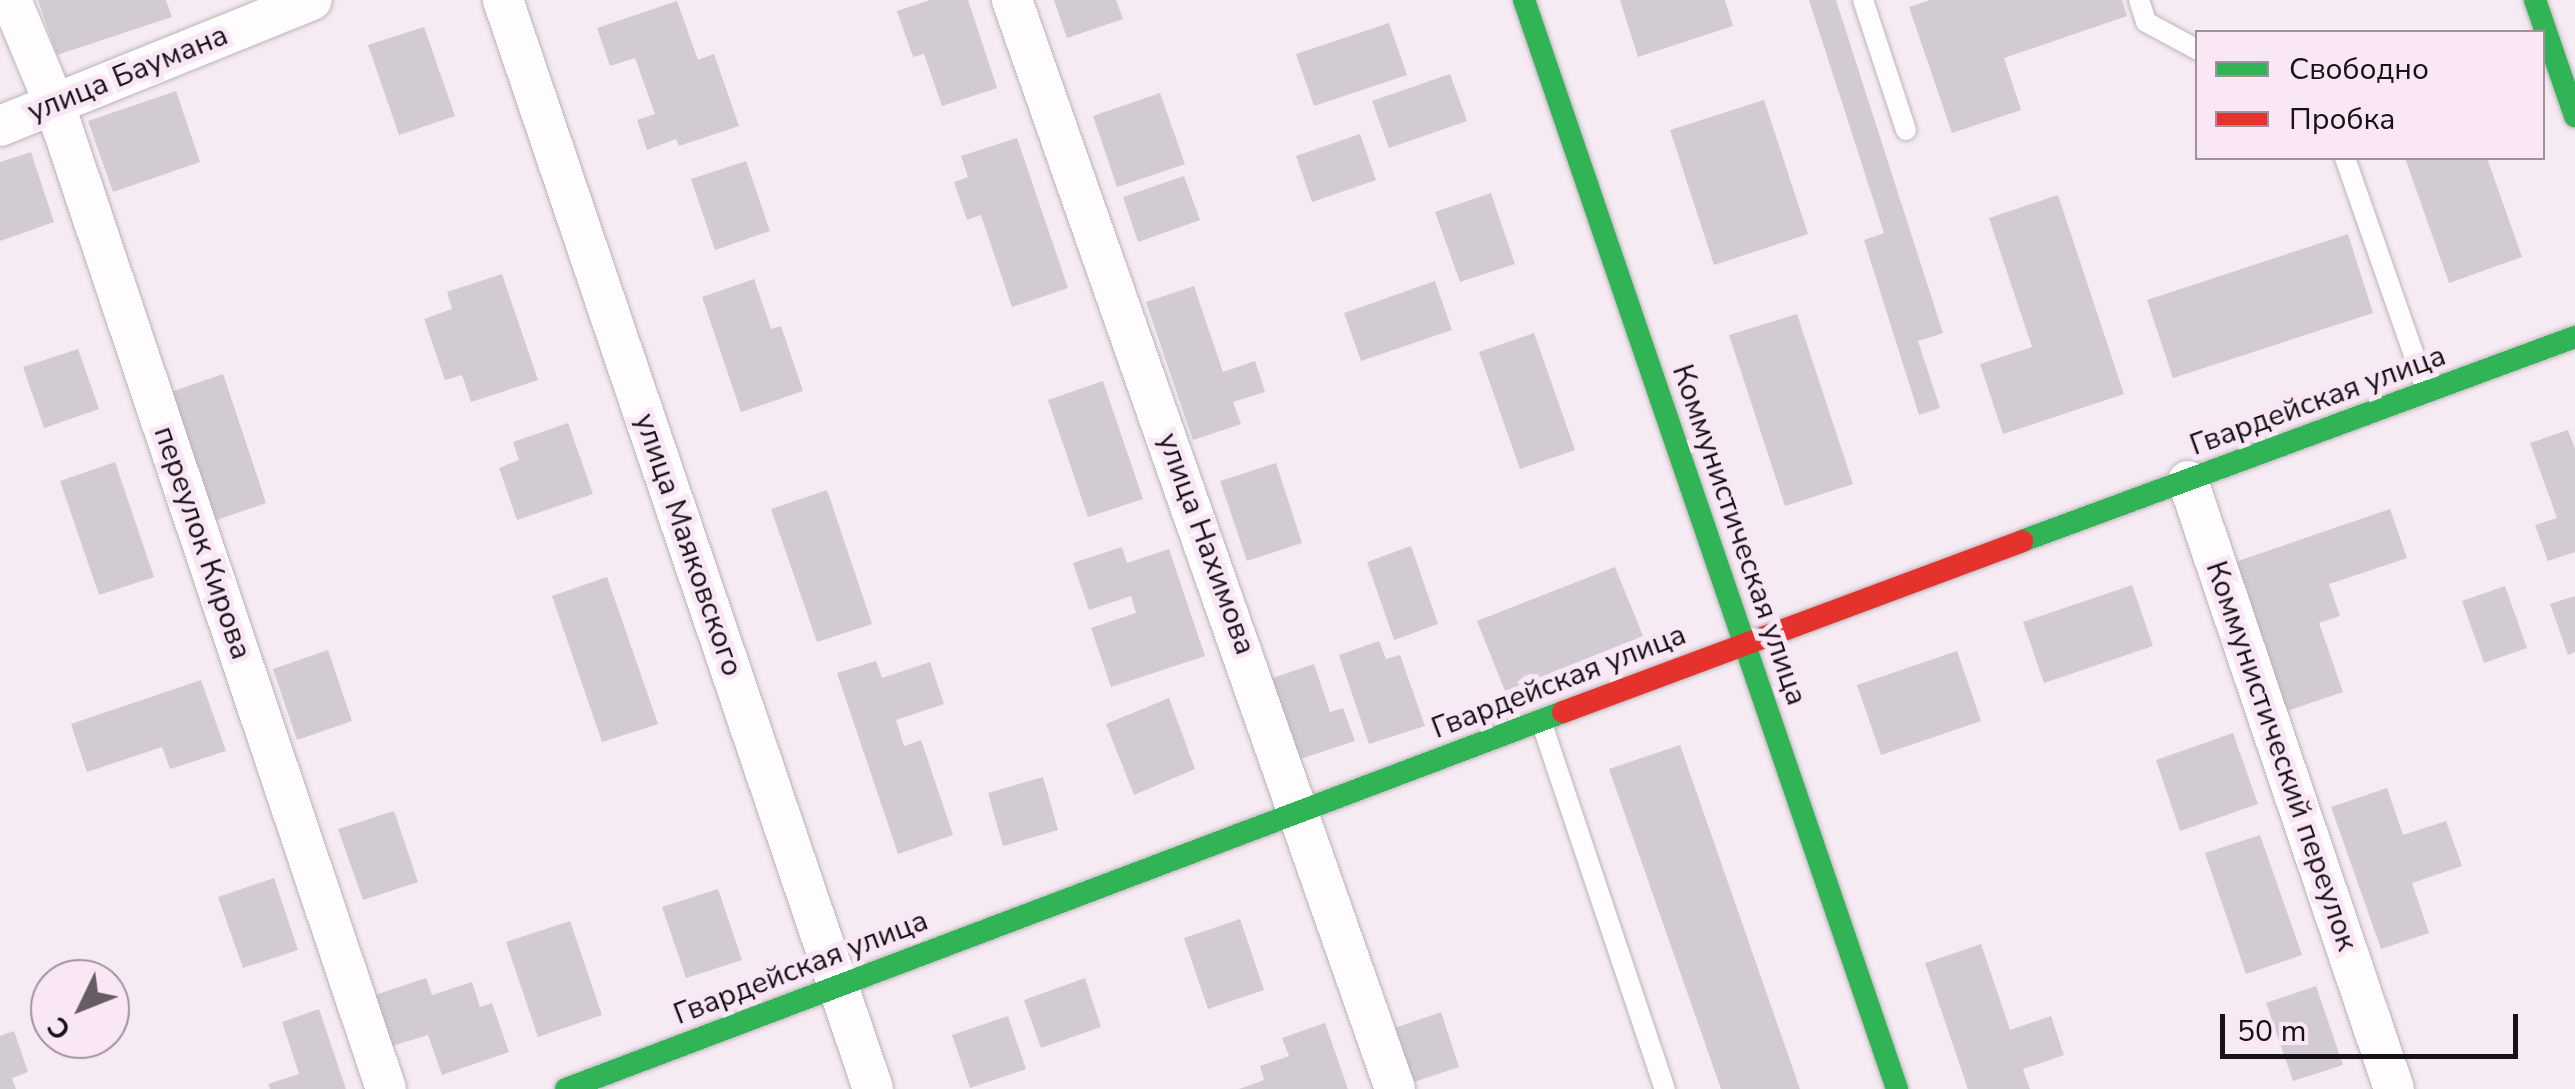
<!DOCTYPE html>
<html>
<head>
<meta charset="utf-8">
<style>
  body { margin:0 }
  #map { position:relative; width:2575px; height:1089px; overflow:hidden; background:#f6ebf3; font-family:"Nunito Sans",sans-serif }
  div>[style] { position:absolute }
  .building>* { inset:0; background:#d2cbd3 }
  .roads { filter:drop-shadow(0 0 2px #bcb4ba) drop-shadow(0 0 2px #bcb4ba) }
  .lane>* { height:20px; margin:-10px; padding:0 10px; transform-origin:10px; border-radius:10px; background:#fefcfd }
  .street>* { height:40px; margin:-20px; padding:0 20px; transform-origin:20px; border-radius:20px; background:#fefcfd }
  .fast>* { height:22px; margin:-11px; padding:0 11px; transform-origin:11px; border-radius:11px; background:#30b455 }
  .jam>* { height:22px; margin:-11px; padding:0 11px; transform-origin:11px; border-radius:11px; background:#e5322d }
  span { translate:-50% -50%; white-space:nowrap; text-align:center; line-height:1.15; -webkit-text-stroke:10px #fae7f6; paint-order:stroke }
  .street-label { font-size:30px; color:#181117 }
  .legend { position:absolute; left:2195px; top:30px; width:350px; height:130px; box-sizing:border-box; background:#fae7f6; border:2px solid #a0919d; margin:0; padding:12px 18px; list-style:none; font-size:30px; color:#181117 }
  .legend li { display:flex; align-items:center; gap:20px; height:50px }
  .legend b { width:50px; border:2px solid #a0919d }
  .north { position:absolute; left:30px; top:959px; width:100px; height:100px; box-sizing:border-box; background:#fae7f6; border:2px solid #a0919d; border-radius:50%; rotate:227deg; font-size:28px; font-weight:700; line-height:40px; text-align:center; color:#181117 }
  .north::after { content:''; display:block; margin:auto; width:35px; height:45px; background:#665d64; clip-path:polygon(50% 0,100% 100%,50% 72%,0 100%) }
  .scale { position:absolute; left:2220px; top:1014px; width:298px; height:45px; box-sizing:border-box; border:5px solid #181117; border-top:0; padding-left:12px; font-size:30px; line-height:35px; white-space:nowrap; color:#181117; -webkit-text-stroke:8px #fae7f6; paint-order:stroke }
</style>
</head>
<body>
<div id="map">
  <div class="building">
    <i style="clip-path:polygon(38px 0,166px 0,172px 17px,57px 55px)"></i>
    <i style="clip-path:polygon(930px 0,968px 0,997px 88px,942px 106px,924px 54px,913px 57px,897px 11px)"></i>
    <i style="clip-path:polygon(1054px 0,1116px 0,1123px 19px,1067px 38px)"></i>
    <i style="clip-path:polygon(1620px 0,1725px 0,1733px 26px,1638px 57px)"></i>
    <i style="clip-path:polygon(1809px 0,1836px 0,1943px 333px,1918px 341px,1940px 408px,1919px 415px,1864px 240px,1884px 233px)"></i>
    <i style="clip-path:polygon(1930px 0,2122px 0,2127px 16px,2004px 58px,2021px 110px,1952px 133px,1909px 7px)"></i>
    <i style="clip-path:polygon(677px 1px,698px 60px,714px 54px,739px 126px,679px 146px,676px 139px,647px 150px,637px 120px,655px 114px,635px 58px,610px 66px,597px 28px)"></i>
    <i style="clip-path:polygon(1389px 23px,1407px 75px,1314px 106px,1296px 54px)"></i>
    <i style="clip-path:polygon(424px 27px,455px 116px,399px 135px,368px 45px)"></i>
    <i style="clip-path:polygon(1450px 74px,1467px 121px,1389px 148px,1372px 101px)"></i>
    <i style="clip-path:polygon(176px 91px,200px 162px,113px 192px,88px 121px)"></i>
    <i style="clip-path:polygon(1160px 93px,1185px 164px,1117px 187px,1093px 116px)"></i>
    <i style="clip-path:polygon(1764px 100px,1808px 234px,1714px 265px,1670px 130px)"></i>
    <i style="clip-path:polygon(1360px 134px,1376px 180px,1312px 202px,1296px 156px)"></i>
    <i style="clip-path:polygon(1017px 138px,1068px 288px,1012px 307px,981px 215px,967px 220px,954px 182px,968px 177px,961px 156px)"></i>
    <i style="clip-path:polygon(31px 152px,54px 222px,0 241px,0 162px)"></i>
    <i style="clip-path:polygon(2405px 158px,2487px 158px,2522px 257px,2449px 283px)"></i>
    <i style="clip-path:polygon(746px 161px,770px 231px,715px 250px,691px 179px)"></i>
    <i style="clip-path:polygon(1184px 176px,1200px 220px,1138px 242px,1123px 197px)"></i>
    <i style="clip-path:polygon(1491px 193px,1515px 264px,1460px 282px,1435px 212px)"></i>
    <i style="clip-path:polygon(2058px 195px,2124px 394px,2003px 434px,1980px 364px,2032px 347px,1989px 218px)"></i>
    <i style="clip-path:polygon(2348px 234px,2373px 313px,2173px 378px,2147px 300px)"></i>
    <i style="clip-path:polygon(502px 274px,538px 380px,471px 402px,462px 375px,445px 380px,424px 319px,452px 309px,447px 292px)"></i>
    <i style="clip-path:polygon(754px 279px,771px 329px,781px 326px,803px 391px,741px 412px,702px 297px)"></i>
    <i style="clip-path:polygon(1435px 281px,1452px 330px,1361px 361px,1344px 313px)"></i>
    <i style="clip-path:polygon(1194px 286px,1223px 372px,1255px 361px,1265px 392px,1233px 402px,1241px 424px,1193px 440px,1146px 302px)"></i>
    <i style="clip-path:polygon(1797px 314px,1853px 484px,1785px 506px,1729px 335px)"></i>
    <i style="clip-path:polygon(1534px 333px,1575px 450px,1520px 469px,1479px 352px)"></i>
    <i style="clip-path:polygon(78px 349px,99px 409px,44px 428px,23px 367px)"></i>
    <i style="clip-path:polygon(223px 374px,266px 503px,211px 522px,168px 393px)"></i>
    <i style="clip-path:polygon(1103px 381px,1143px 499px,1088px 517px,1048px 400px)"></i>
    <i style="clip-path:polygon(568px 423px,593px 494px,517px 520px,499px 468px,519px 460px,513px 442px)"></i>
    <i style="clip-path:polygon(2568px 430px,2575px 449px,2575px 552px,2548px 561px,2535px 525px,2557px 518px,2530px 443px)"></i>
    <i style="clip-path:polygon(115px 462px,154px 577px,99px 595px,60px 481px)"></i>
    <i style="clip-path:polygon(1276px 463px,1302px 543px,1247px 561px,1220px 481px)"></i>
    <i style="clip-path:polygon(827px 490px,872px 624px,817px 642px,771px 509px)"></i>
    <i style="clip-path:polygon(2390px 509px,2407px 558px,2329px 584px,2340px 616px,2319px 623px,2343px 692px,2287px 711px,2235px 562px)"></i>
    <i style="clip-path:polygon(1411px 546px,1438px 624px,1394px 640px,1367px 562px)"></i>
    <i style="clip-path:polygon(1122px 547px,1127px 563px,1169px 549px,1205px 656px,1111px 687px,1091px 628px,1136px 613px,1131px 596px,1089px 610px,1073px 563px)"></i>
    <i style="clip-path:polygon(1615px 567px,1643px 636px,1505px 691px,1477px 621px)"></i>
    <i style="clip-path:polygon(607px 577px,658px 724px,602px 742px,552px 596px)"></i>
    <i style="clip-path:polygon(2132px 585px,2153px 646px,2044px 683px,2023px 622px)"></i>
    <i style="clip-path:polygon(2505px 586px,2527px 648px,2484px 663px,2462px 601px)"></i>
    <i style="clip-path:polygon(2575px 596px,2575px 652px,2568px 655px,2550px 604px)"></i>
    <i style="clip-path:polygon(1379px 641px,1386px 659px,1400px 655px,1425px 726px,1369px 744px,1339px 655px)"></i>
    <i style="clip-path:polygon(328px 650px,352px 721px,297px 740px,273px 669px)"></i>
    <i style="clip-path:polygon(1957px 651px,1981px 721px,1881px 755px,1857px 685px)"></i>
    <i style="clip-path:polygon(876px 661px,882px 678px,930px 662px,944px 704px,896px 720px,904px 746px,921px 740px,953px 835px,898px 854px,837px 673px)"></i>
    <i style="clip-path:polygon(1314px 664px,1330px 712px,1343px 708px,1355px 741px,1294px 761px,1267px 680px)"></i>
    <i style="clip-path:polygon(201px 680px,226px 751px,170px 769px,162px 747px,87px 772px,71px 724px)"></i>
    <i style="clip-path:polygon(1169px 698px,1195px 769px,1134px 795px,1106px 724px)"></i>
    <i style="clip-path:polygon(2233px 733px,2258px 804px,2180px 831px,2156px 760px)"></i>
    <i style="clip-path:polygon(1680px 745px,1800px 1089px,1721px 1089px,1609px 769px)"></i>
    <i style="clip-path:polygon(1043px 777px,1058px 830px,1003px 846px,988px 793px)"></i>
    <i style="clip-path:polygon(2387px 788px,2403px 835px,2446px 821px,2462px 866px,2412px 883px,2429px 933px,2381px 949px,2331px 807px)"></i>
    <i style="clip-path:polygon(394px 811px,418px 882px,363px 900px,338px 829px)"></i>
    <i style="clip-path:polygon(2260px 835px,2302px 955px,2246px 974px,2205px 853px)"></i>
    <i style="clip-path:polygon(274px 878px,298px 950px,243px 968px,218px 897px)"></i>
    <i style="clip-path:polygon(718px 889px,742px 960px,686px 978px,662px 907px)"></i>
    <i style="clip-path:polygon(1240px 919px,1264px 990px,1208px 1009px,1184px 938px)"></i>
    <i style="clip-path:polygon(570px 921px,602px 1015px,538px 1037px,506px 942px)"></i>
    <i style="clip-path:polygon(1981px 944px,2010px 1030px,2051px 1016px,2064px 1055px,2023px 1069px,2030px 1089px,1968px 1089px,1925px 963px)"></i>
    <i style="clip-path:polygon(426px 978px,432px 995px,472px 982px,480px 1007px,492px 1003px,509px 1052px,442px 1075px,428px 1035px,389px 1047px,372px 996px)"></i>
    <i style="clip-path:polygon(1085px 978px,1101px 1027px,1041px 1048px,1024px 1000px)"></i>
    <i style="clip-path:polygon(2316px 986px,2343px 1065px,2293px 1081px,2266px 1003px)"></i>
    <i style="clip-path:polygon(319px 1009px,346px 1089px,270px 1089px,268px 1084px,299px 1074px,282px 1022px)"></i>
    <i style="clip-path:polygon(1441px 1012px,1459px 1067px,1414px 1082px,1395px 1028px)"></i>
    <i style="clip-path:polygon(1008px 1016px,1026px 1069px,970px 1088px,952px 1035px)"></i>
    <i style="clip-path:polygon(1325px 1023px,1348px 1089px,1239px 1089px,1264px 1080px,1260px 1066px,1289px 1056px,1282px 1038px)"></i>
    <i style="clip-path:polygon(14px 1031px,28px 1072px,12px 1078px,16px 1089px,0 1089px,0 1036px)"></i>
  </div>
  <div class="roads">
    <div class="lane">
      <i style="left:1863px;top:0;width:137px;rotate:71.7deg"></i>
      <i style="left:2139px;top:0;width:23px;rotate:72deg"></i>
      <i style="left:2146px;top:22px;width:59px;rotate:28.3deg"></i>
      <i style="left:2345px;top:158px;width:248px;rotate:70.7deg"></i>
      <i style="left:1541px;top:721px;width:388px;rotate:71.4deg"></i>
    </div>
    <div class="street">
      <i style="left:11px;top:0;width:112px;rotate:67.3deg"></i>
      <i style="left:54px;top:103px;width:1040px;rotate:71.39deg"></i>
      <i style="left:503px;top:0;width:1150px;rotate:71.23deg"></i>
      <i style="left:1012px;top:0;width:1154px;rotate:70.62deg"></i>
      <i style="left:0;top:126px;width:336px;rotate:-22deg"></i>
      <i style="left:2188px;top:481px;width:642px;rotate:71.28deg"></i>
    </div>
    <div class="fast">
      <i style="left:1524px;top:0;width:1151px;rotate:71.09deg"></i>
      <i style="left:2535px;top:0;width:123px;rotate:71deg"></i>
      <i style="left:2022px;top:541px;width:589px;rotate:-20.25deg"></i>
      <i style="left:566px;top:1089px;width:1066px;rotate:-20.71deg"></i>
    </div>
    <div class="jam">
      <i style="left:1563px;top:712px;width:490px;rotate:-20.4deg"></i>
    </div>
  </div>
  <div class="street-label">
    <span style="left:128px;top:74px;rotate:-22deg">улица Баумана</span>
    <span style="left:2318px;top:401px;rotate:-20deg">Гвардейская улица</span>
    <span style="left:1739px;top:535px;rotate:71deg">Коммунистическая улица</span>
    <span style="left:202px;top:543px;rotate:71deg">переулок Кирова</span>
    <span style="left:1206px;top:544px;rotate:70deg">улица Нахимова</span>
    <span style="left:688px;top:545px;rotate:71deg">улица Маяковского</span>
    <span style="left:1559px;top:682px;rotate:-21deg">Гвардейская улица</span>
    <span style="left:2281px;top:756px;rotate:71deg">Коммунистический переулок</span>
    <span style="left:801px;top:968px;rotate:-21deg">Гвардейская улица</span>
  </div>
  <ul class="legend">
  <li><b style="height:12px;background:#30b455"></b>Свободно</li>
  <li><b style="height:12px;background:#e5322d"></b>Пробка</li>
  </ul>
  <div class="north">С</div>
  <div class="scale">50 m</div>
</div>
</body>
</html>
